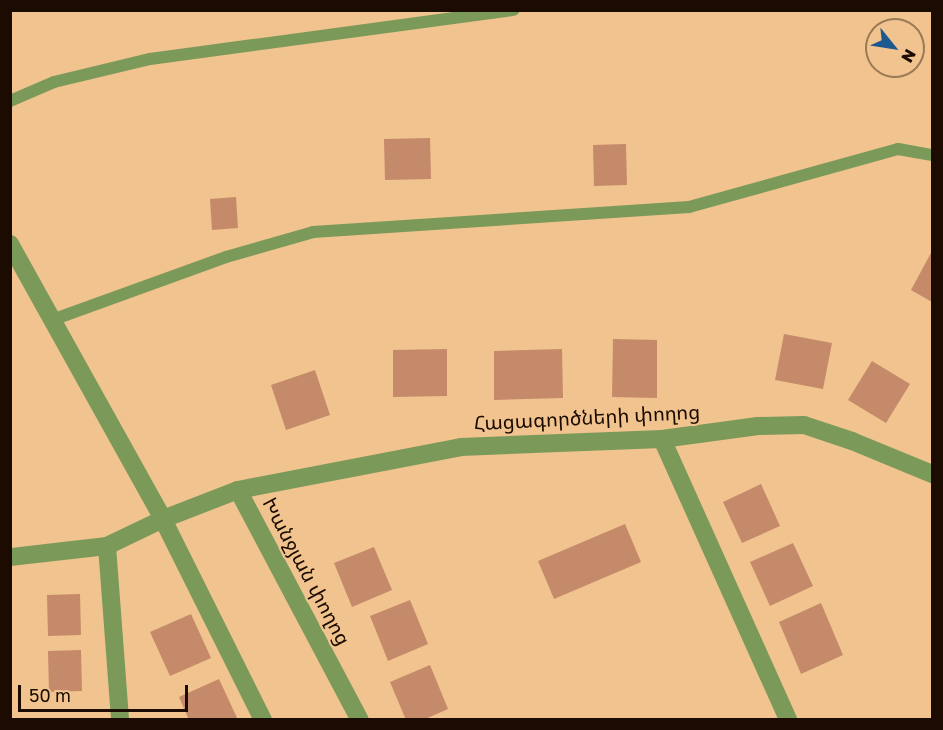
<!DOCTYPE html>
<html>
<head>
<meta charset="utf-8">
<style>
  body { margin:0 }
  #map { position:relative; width:943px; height:730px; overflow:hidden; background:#f1c38f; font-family:"Golos Text","Noto Sans Armenian",sans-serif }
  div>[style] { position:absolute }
  .building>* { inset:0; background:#c58a69 }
  .service>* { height:12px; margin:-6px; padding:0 6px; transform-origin:6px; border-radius:6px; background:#7b9a59 }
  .minor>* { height:18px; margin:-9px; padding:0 9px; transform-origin:9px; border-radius:9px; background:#7b9a59 }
  .tertiary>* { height:18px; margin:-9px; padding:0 9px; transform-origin:9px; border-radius:9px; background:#7b9a59 }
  span { translate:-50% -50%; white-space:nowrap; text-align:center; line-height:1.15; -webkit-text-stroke:4.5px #f1c38f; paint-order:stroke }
  .street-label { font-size:20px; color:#1b0b00 }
  .frame { position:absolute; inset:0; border:12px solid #1b0b00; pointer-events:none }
  .north { position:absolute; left:865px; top:18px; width:60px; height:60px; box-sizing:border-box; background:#f1c38f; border:2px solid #9b7956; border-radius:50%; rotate:120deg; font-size:16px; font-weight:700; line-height:24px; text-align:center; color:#1b0b00 }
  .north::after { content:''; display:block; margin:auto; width:21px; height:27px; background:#1c598f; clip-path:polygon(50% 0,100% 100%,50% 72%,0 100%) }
  .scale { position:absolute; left:18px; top:685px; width:170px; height:27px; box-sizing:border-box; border:3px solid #1b0b00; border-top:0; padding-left:8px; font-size:18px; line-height:21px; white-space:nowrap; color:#1b0b00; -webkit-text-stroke:4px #f1c38f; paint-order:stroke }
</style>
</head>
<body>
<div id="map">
  <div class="building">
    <i style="clip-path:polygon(430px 138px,431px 179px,385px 180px,384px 139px)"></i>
    <i style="clip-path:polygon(626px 144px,627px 185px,594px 186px,593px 145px)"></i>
    <i style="clip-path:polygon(236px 197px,238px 228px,212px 230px,210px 199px)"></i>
    <i style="clip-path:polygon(932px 251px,932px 302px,911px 290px)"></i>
    <i style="clip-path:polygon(784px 334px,832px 343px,823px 389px,775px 380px)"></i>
    <i style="clip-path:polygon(613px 339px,657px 340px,657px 398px,612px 397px)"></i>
    <i style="clip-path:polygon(447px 349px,447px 396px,393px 397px,393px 350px)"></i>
    <i style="clip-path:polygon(562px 349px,563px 398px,494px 400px,494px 351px)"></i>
    <i style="clip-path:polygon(872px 361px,910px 384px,886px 423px,848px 400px)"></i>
    <i style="clip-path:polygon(315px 370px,330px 415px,286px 430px,271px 385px)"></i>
    <i style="clip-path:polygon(761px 484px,780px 526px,742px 543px,723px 502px)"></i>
    <i style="clip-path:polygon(625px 524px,641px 562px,554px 599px,538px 561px)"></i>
    <i style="clip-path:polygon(793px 543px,813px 586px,770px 606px,750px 562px)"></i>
    <i style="clip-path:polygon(374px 547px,392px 590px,352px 607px,334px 563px)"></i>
    <i style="clip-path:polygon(80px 594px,81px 635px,48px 636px,47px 595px)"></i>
    <i style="clip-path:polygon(410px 600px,428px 644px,388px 661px,370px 616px)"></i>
    <i style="clip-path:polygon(821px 603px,843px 655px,801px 674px,779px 622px)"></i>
    <i style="clip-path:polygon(191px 614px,211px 658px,170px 676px,150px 632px)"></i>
    <i style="clip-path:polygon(81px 650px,82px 691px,49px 692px,48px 651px)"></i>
    <i style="clip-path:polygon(430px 665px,448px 709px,423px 720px,406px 720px,390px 682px)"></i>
    <i style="clip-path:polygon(219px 679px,238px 720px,189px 720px,179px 697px)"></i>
  </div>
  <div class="service">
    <i style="left:10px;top:101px;width:48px;rotate:-23.4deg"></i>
    <i style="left:54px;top:82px;width:99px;rotate:-13.5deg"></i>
    <i style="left:150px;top:59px;width:367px;rotate:-7.7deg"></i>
    <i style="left:52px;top:320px;width:185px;rotate:-19.9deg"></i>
    <i style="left:226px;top:257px;width:91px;rotate:-16deg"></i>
    <i style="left:313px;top:232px;width:377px;rotate:-3.8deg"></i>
    <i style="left:689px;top:207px;width:217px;rotate:-15.5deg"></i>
    <i style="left:898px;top:149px;width:35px;rotate:10deg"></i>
  </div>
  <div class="minor">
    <i style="left:10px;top:244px;width:315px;rotate:60.9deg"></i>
    <i style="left:163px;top:519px;width:62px;rotate:154.3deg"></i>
    <i style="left:107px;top:546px;width:98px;rotate:173.5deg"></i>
    <i style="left:662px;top:439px;width:308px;rotate:65.8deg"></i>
    <i style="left:238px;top:490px;width:227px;rotate:-10.9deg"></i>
    <i style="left:461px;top:447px;width:201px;rotate:-2.3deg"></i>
    <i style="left:662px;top:439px;width:97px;rotate:-7.7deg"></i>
    <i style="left:758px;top:426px;width:46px;rotate:-1.2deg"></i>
    <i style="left:804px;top:425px;width:51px;rotate:18.4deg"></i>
    <i style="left:852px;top:441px;width:87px;rotate:22.4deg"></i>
    <i style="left:107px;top:546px;width:174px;rotate:85.7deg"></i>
  </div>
  <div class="tertiary">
    <i style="left:263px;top:720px;width:225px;rotate:-116.5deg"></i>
    <i style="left:163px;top:519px;width:80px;rotate:-21.1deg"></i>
    <i style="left:238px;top:490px;width:260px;rotate:62.1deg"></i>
  </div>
  <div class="street-label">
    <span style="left:587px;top:417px;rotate:-3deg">Հացագործների փողոց</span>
    <span style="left:307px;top:571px;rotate:62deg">Խանջյան փողոց</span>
  </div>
  <div class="frame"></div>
  <div class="north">N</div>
  <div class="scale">50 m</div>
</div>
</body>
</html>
